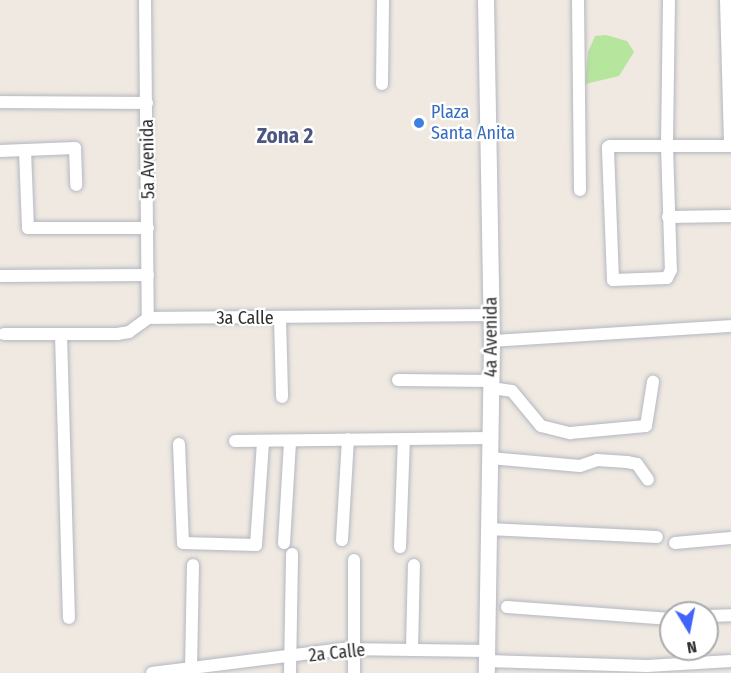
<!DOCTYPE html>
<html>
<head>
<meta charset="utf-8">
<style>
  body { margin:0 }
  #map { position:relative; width:731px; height:673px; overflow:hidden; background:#efe9e1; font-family:"Fira Sans Condensed",sans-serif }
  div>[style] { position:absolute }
  .green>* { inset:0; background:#b6e59e }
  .roads { filter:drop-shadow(0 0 2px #b4b7c1) drop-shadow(0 0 2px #b4b7c1) }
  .minor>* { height:12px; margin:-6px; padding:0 6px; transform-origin:6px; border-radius:6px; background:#fff }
  .secondary>* { height:16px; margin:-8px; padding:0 8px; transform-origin:8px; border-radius:8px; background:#fff }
  .dots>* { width:16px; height:16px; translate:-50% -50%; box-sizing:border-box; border:3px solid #fff; border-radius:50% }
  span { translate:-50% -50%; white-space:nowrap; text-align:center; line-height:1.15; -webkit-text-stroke:4.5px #fff; paint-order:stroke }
  .shop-label { font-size:18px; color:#366cbe }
  .left { translate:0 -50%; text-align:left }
  .street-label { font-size:18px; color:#2e2e2e }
  .quarter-label { font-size:21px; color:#4d5680; font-weight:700 }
  .north { position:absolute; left:659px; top:601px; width:60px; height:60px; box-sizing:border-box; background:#fff; border:2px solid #ababab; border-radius:50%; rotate:170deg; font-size:16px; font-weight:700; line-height:24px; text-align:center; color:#2e2e2e }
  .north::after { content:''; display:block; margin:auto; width:21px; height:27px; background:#4264fb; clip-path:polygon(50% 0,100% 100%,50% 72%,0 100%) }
</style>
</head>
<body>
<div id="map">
  <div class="green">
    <i style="clip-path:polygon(606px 35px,627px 41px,634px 52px,619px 76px,585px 84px,588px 52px,595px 36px)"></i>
  </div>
  <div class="roads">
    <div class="minor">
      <i style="left:145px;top:0;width:318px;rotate:89.5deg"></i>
      <i style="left:578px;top:0;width:190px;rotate:89.4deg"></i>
      <i style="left:669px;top:0;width:146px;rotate:90.8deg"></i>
      <i style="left:667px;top:146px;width:124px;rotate:88.2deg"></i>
      <i style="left:671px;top:270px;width:9px;rotate:117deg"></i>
      <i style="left:667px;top:278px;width:54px;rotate:177.9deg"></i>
      <i style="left:613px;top:280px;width:133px;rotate:-92.2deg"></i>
      <i style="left:608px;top:147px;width:2px;rotate:-27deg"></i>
      <i style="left:610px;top:146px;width:121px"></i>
      <i style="left:726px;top:0;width:146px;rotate:88.4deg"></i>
      <i style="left:382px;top:84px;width:84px;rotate:-89.3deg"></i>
      <i style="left:0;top:102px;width:147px;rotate:0.4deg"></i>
      <i style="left:25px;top:150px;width:78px;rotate:87.8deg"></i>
      <i style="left:28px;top:228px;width:120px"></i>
      <i style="left:0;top:151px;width:75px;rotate:-2.3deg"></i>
      <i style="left:75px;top:148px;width:37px;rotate:88deg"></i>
      <i style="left:668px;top:217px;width:63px;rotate:-0.9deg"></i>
      <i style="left:0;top:276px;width:148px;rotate:-0.4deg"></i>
      <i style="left:280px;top:318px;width:79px;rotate:88.5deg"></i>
      <i style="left:4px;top:334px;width:113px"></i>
      <i style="left:117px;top:334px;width:12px;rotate:-9deg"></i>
      <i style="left:129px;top:332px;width:24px;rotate:-36deg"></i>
      <i style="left:148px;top:318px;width:343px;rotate:-0.5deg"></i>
      <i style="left:61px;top:334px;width:284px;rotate:88.4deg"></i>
      <i style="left:492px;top:341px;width:239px;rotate:-3.6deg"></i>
      <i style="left:398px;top:380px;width:93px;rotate:0.6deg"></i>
      <i style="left:491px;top:388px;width:21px;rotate:8deg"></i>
      <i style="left:512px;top:391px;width:45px;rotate:50.4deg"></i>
      <i style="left:541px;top:426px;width:30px;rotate:14deg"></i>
      <i style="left:570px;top:433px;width:76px;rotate:-5.3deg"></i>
      <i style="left:646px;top:426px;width:45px;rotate:-81deg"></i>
      <i style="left:235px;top:441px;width:255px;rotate:-0.7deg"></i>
      <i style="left:179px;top:444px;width:99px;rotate:87.7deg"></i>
      <i style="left:183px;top:543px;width:73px;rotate:1.6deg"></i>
      <i style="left:256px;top:545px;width:104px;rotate:-86.1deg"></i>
      <i style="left:490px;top:458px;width:90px;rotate:5.1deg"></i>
      <i style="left:580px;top:466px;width:18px;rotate:-19deg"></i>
      <i style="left:597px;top:460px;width:30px;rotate:4deg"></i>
      <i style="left:627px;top:462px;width:10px;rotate:11deg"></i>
      <i style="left:637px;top:464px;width:19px;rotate:55deg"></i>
      <i style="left:488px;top:529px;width:169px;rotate:2.7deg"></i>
      <i style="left:342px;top:540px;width:101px;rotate:-86.6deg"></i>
      <i style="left:284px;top:543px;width:102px;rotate:-86.6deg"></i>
      <i style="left:675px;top:543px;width:56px;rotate:-5.1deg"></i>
      <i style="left:400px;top:547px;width:108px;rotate:-87.9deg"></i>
      <i style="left:354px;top:560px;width:113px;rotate:90deg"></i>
      <i style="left:507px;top:607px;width:164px;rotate:4.2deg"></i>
      <i style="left:707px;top:616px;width:24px;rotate:-2deg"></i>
      <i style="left:412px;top:650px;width:85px;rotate:-88.7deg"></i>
      <i style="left:487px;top:661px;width:160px;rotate:1.8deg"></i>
      <i style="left:647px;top:666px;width:84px;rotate:-3.4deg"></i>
      <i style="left:191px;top:669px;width:104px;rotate:-88.9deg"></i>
      <i style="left:152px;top:673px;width:192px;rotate:-7.2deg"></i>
      <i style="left:342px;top:649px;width:145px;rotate:0.8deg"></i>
      <i style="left:290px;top:673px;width:119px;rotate:-89deg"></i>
    </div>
    <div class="secondary">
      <i style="left:486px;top:0;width:341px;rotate:89deg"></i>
      <i style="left:492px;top:341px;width:332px;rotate:90.9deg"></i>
    </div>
  </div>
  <div class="dots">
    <i style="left:419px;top:123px;background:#3f7fe0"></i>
  </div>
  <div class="shop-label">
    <span class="left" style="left:431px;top:123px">Plaza<br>Santa Anita</span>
  </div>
  <div class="street-label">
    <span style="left:148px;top:159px;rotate:-91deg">5a Avenida</span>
    <span style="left:245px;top:318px">3a Calle</span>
    <span style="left:491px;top:337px;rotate:-90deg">4a Avenida</span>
    <span style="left:337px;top:653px;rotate:-6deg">2a Calle</span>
  </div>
  <div class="quarter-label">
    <span style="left:285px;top:136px">Zona 2</span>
  </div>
  <div class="north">N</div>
</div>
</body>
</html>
